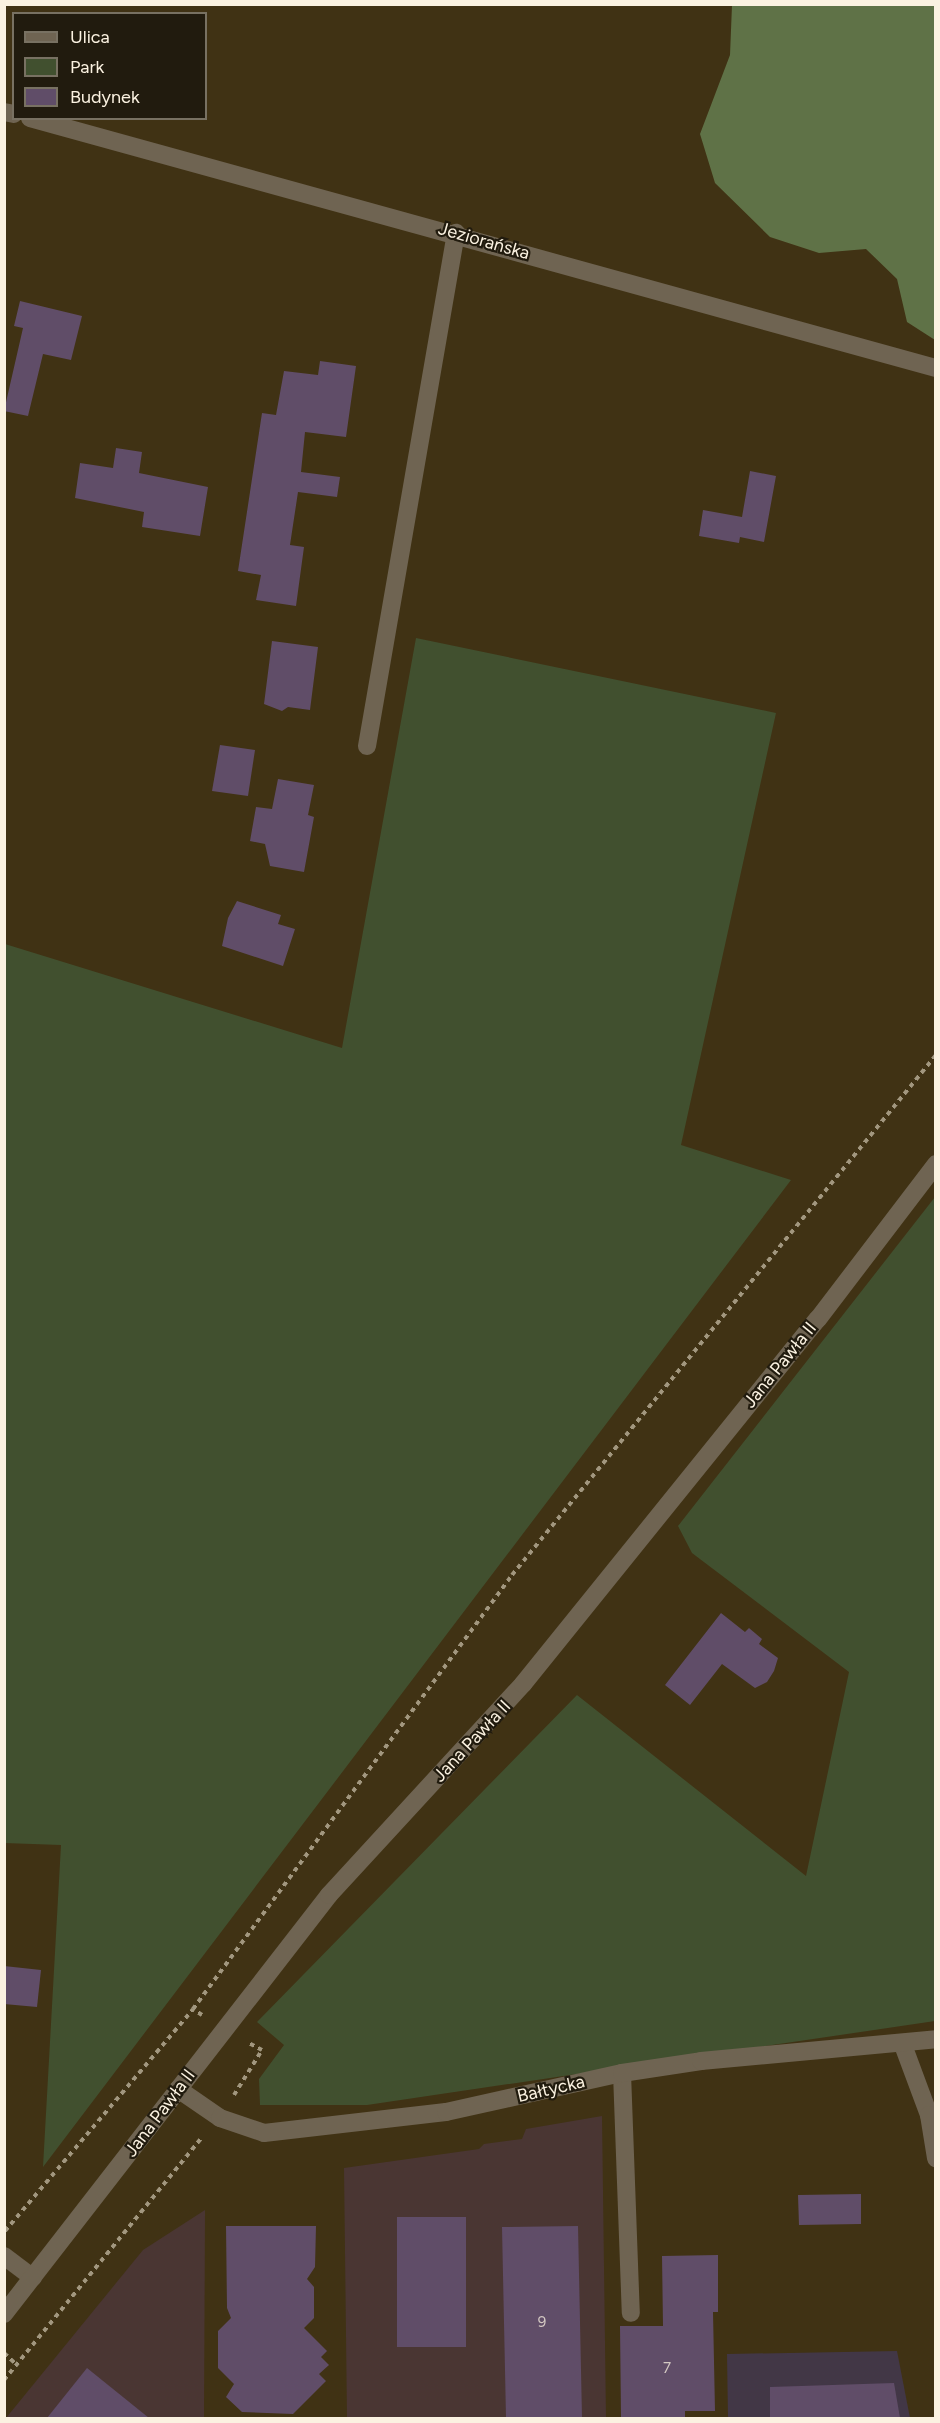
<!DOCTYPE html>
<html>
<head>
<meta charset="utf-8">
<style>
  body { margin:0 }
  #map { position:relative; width:940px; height:2423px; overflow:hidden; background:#403214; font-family:Figtree,sans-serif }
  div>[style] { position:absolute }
  .commercial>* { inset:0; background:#423746 }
  .industrial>* { inset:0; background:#4a3633 }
  .green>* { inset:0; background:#41502f }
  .forest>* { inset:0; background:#5f7247 }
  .building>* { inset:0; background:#604d68 }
  .path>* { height:4px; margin-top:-2px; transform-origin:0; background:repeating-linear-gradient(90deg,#a2977f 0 4.5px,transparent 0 9px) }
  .minor>* { height:18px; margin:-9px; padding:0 9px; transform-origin:9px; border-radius:9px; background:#6f6452 }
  span { translate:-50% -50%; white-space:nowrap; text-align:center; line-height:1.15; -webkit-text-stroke:4.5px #211b0e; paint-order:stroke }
  .number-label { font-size:15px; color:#d4c9c3 }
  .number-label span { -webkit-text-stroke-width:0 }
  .street-label { font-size:18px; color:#fbf2e1 }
  .frame { position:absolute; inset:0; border:6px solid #fbf2e1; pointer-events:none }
  .legend { position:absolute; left:12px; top:12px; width:195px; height:108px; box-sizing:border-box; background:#211b0e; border:2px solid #787162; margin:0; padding:8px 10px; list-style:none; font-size:18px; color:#fbf2e1 }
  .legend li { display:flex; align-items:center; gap:12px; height:30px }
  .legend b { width:30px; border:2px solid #787162 }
</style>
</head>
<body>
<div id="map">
  <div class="commercial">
    <i style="clip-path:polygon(897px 2351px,910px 2418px,728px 2418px,727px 2354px)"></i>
  </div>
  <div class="industrial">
    <i style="clip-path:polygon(602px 2116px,606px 2418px,347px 2418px,344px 2168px,479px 2149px,484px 2144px,522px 2139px,526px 2129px)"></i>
    <i style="clip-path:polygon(205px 2210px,204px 2418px,6px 2418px,143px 2250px)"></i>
  </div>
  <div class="green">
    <i style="clip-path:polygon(416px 638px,776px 713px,681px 1145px,791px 1180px,43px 2167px,61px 1845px,4px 1843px,5px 944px,342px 1048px)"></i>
    <i style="clip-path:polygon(935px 1197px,935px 2021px,367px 2105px,260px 2105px,259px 2079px,284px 2045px,257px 2022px,577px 1695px,806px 1876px,849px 1672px,692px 1553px,678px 1526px)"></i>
  </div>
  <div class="forest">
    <i style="clip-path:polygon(732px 5px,935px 5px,935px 340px,907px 322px,897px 279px,866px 249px,819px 253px,770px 237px,715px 183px,700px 134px,730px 55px)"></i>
  </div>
  <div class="building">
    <i style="clip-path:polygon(20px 301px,82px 316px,71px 360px,43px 354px,28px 416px,4px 411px,23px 328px,14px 326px)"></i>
    <i style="clip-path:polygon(320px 361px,356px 366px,346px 437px,305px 432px,301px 472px,340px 477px,337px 497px,298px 492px,290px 545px,304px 547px,296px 606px,256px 600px,261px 575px,238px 571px,262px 413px,276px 415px,284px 371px,318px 375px)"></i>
    <i style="clip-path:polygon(116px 448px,142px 452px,139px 473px,208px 487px,200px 536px,142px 527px,144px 512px,75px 498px,80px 463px,113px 468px)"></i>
    <i style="clip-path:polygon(750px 471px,776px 476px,764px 542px,740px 537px,739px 543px,699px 536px,703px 510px,742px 517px)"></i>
    <i style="clip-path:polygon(272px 641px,318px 647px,310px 710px,288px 707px,282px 711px,264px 704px)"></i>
    <i style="clip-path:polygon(220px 745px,255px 750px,248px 796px,212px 791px)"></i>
    <i style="clip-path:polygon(278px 779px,314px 785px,308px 815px,314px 817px,304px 872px,270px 866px,265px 844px,250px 841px,256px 807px,272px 809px)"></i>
    <i style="clip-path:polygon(237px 901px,281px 915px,278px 924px,295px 929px,283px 966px,222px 946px,228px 918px)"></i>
    <i style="clip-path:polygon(721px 1613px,745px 1632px,749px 1628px,762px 1639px,759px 1644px,778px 1658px,774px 1671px,767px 1682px,755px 1688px,722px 1664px,690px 1705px,665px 1685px)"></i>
    <i style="clip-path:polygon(4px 1966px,41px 1970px,37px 2007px,4px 2004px)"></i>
    <i style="clip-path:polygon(861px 2194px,861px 2224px,799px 2225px,798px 2195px)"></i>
    <i style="clip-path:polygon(397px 2217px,466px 2217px,466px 2347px,397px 2347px)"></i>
    <i style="clip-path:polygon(226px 2226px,316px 2226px,315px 2267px,307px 2279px,314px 2287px,314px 2318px,304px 2328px,327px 2351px,321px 2357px,329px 2365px,319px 2374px,326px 2381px,293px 2414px,242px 2412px,226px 2397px,234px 2384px,218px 2368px,218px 2331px,231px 2318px,227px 2308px)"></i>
    <i style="clip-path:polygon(578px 2226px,582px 2418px,506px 2418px,502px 2227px)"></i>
    <i style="clip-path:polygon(718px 2255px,718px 2312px,713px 2312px,715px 2411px,685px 2411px,685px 2418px,621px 2418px,620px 2326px,663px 2326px,662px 2256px)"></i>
    <i style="clip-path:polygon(87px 2368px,149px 2418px,47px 2418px)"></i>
    <i style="clip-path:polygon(894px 2383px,900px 2418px,770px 2418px,770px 2387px)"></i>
  </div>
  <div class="path">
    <i style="left:202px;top:2015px;width:11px;rotate:-146deg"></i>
    <i style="left:193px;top:2009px;width:539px;rotate:-53.68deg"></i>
    <i style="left:512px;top:1575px;width:671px;rotate:-50.81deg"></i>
    <i style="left:234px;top:2095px;width:53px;rotate:-58.1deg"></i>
    <i style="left:262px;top:2050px;width:15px;rotate:-152deg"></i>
    <i style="left:5px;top:2231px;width:291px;rotate:-49.7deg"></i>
    <i style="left:4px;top:2353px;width:16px;rotate:43deg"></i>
    <i style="left:4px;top:2380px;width:313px;rotate:-50.8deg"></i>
  </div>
  <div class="minor">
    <i style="left:4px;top:112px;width:10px;rotate:11deg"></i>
    <i style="left:30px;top:118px;width:940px;rotate:15.43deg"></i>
    <i style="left:367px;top:746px;width:521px;rotate:-80.16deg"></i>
    <i style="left:903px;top:2045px;width:75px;rotate:69.6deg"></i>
    <i style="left:929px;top:2115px;width:44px;rotate:80.8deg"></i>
    <i style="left:622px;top:2073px;width:240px;rotate:87.9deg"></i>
    <i style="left:178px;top:2089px;width:51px;rotate:34.6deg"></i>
    <i style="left:220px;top:2118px;width:46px;rotate:18.8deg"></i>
    <i style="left:264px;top:2133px;width:183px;rotate:-6.6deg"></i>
    <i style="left:446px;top:2112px;width:180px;rotate:-12.5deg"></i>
    <i style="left:622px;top:2073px;width:80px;rotate:-8.6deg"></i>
    <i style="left:701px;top:2061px;width:236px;rotate:-5.3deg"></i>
    <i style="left:4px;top:2256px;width:36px;rotate:37deg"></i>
    <i style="left:4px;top:2314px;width:530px;rotate:-52.2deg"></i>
    <i style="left:329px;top:1895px;width:287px;rotate:-47.4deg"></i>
    <i style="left:523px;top:1684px;width:469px;rotate:-51.1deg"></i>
    <i style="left:818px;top:1319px;width:195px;rotate:-52.7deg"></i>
  </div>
  <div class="number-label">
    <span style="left:542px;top:2323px">9</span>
    <span style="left:667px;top:2369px">7</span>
  </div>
  <div class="street-label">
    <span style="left:484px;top:241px;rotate:16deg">Jeziorańska</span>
    <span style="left:780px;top:1365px;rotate:-51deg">Jana Pawła II</span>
    <span style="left:472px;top:1741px;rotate:-47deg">Jana Pawła II</span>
    <span style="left:551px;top:2089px;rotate:-13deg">Bałtycka</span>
    <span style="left:160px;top:2113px;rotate:-53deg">Jana Pawła II</span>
  </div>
  <div class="frame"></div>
  <ul class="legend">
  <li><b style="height:8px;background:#6f6452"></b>Ulica</li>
  <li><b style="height:16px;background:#41502f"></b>Park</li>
  <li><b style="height:16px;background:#604d68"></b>Budynek</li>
  </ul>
</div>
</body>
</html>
